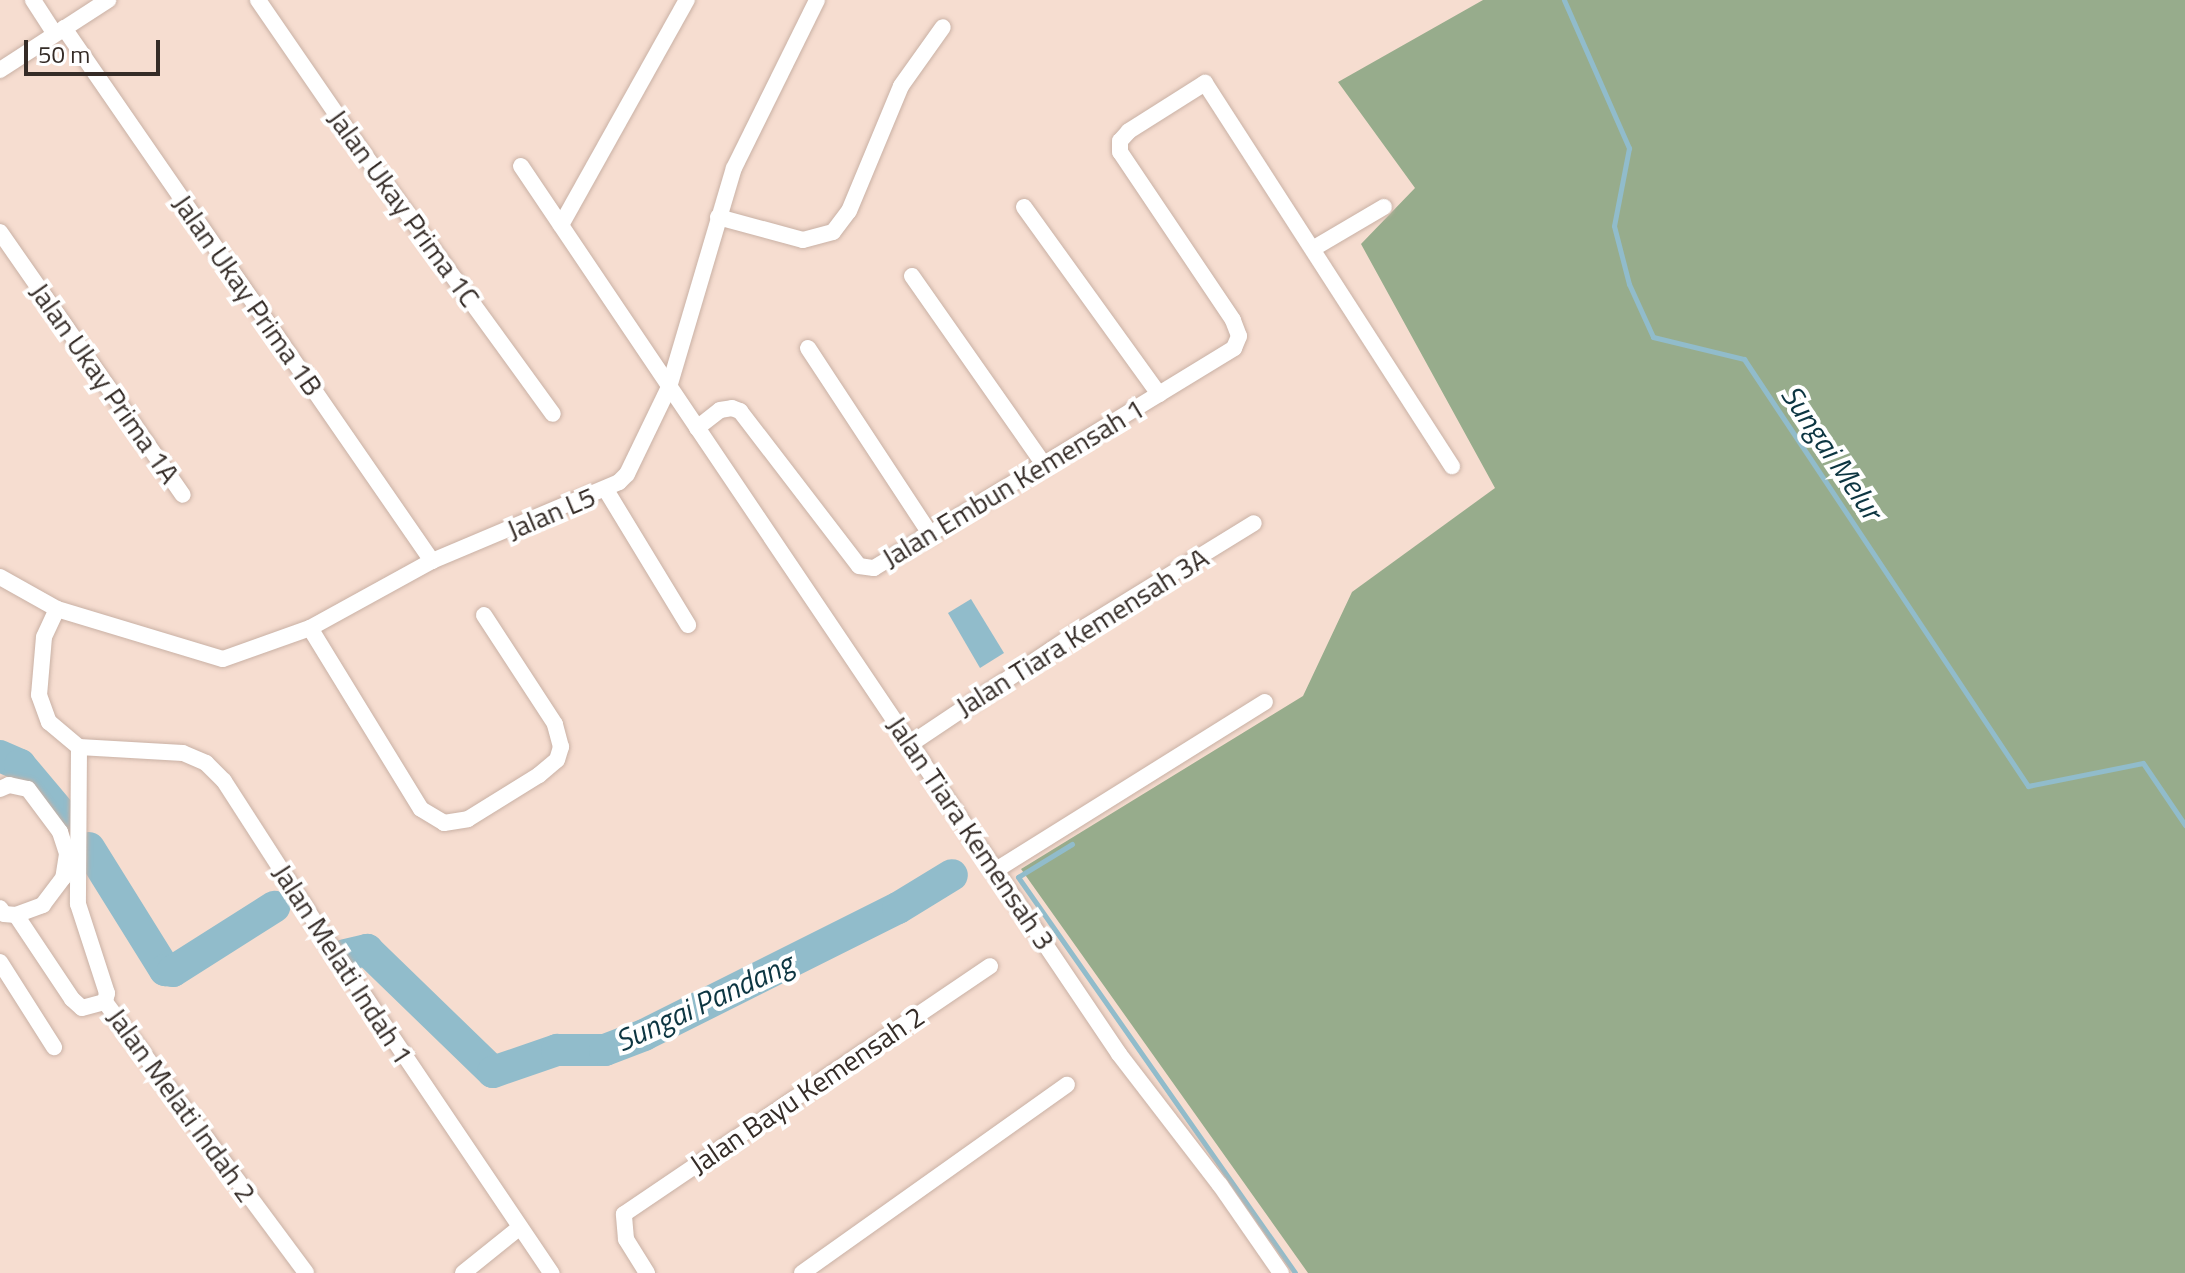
<!DOCTYPE html>
<html>
<head>
<meta charset="utf-8">
<style>
  body { margin:0 }
  #map { position:relative; width:2185px; height:1273px; overflow:hidden; background:#f6ddd0; font-family:"Titillium Web",sans-serif }
  div>[style] { position:absolute }
  .forest>* { inset:0; background:#97ac8c }
  .water>* { inset:0; background:#91bccb }
  .stream>* { height:5px; margin:-2.5px; padding:0 2.5px; transform-origin:2.5px; border-radius:2.5px; background:#91bccb }
  .river>* { height:32px; margin:-16px; padding:0 16px; transform-origin:16px; border-radius:16px; background:#91bccb }
  .roads { filter:drop-shadow(0 0 2px #c9b1a5) drop-shadow(0 0 2px #c9b1a5) }
  .minor>* { height:16px; margin:-8px; padding:0 8px; transform-origin:8px; border-radius:8px; background:#fff }
  span { translate:-50% -50%; white-space:nowrap; text-align:center; line-height:1.15; -webkit-text-stroke:8px #fff; paint-order:stroke }
  .street-label { font-size:28px; color:#352c27 }
  .water-label { font-size:30px; color:#0c3541; font-style:italic }
  .scale { position:absolute; left:24px; top:40px; width:136px; height:36px; box-sizing:border-box; border:4px solid #352c27; border-top:0; padding-left:10px; font-size:24px; line-height:28px; white-space:nowrap; color:#352c27; -webkit-text-stroke:6px #fff; paint-order:stroke }
</style>
</head>
<body>
<div id="map">
  <div class="forest">
    <i style="clip-path:polygon(1483px 0,2185px 0,2185px 1273px,1308px 1273px,1021px 869px,1303px 696px,1352px 592px,1495px 488px,1361px 244px,1415px 188px,1338px 82px)"></i>
  </div>
  <div class="water">
    <i style="clip-path:polygon(971px 599px,1004px 653px,980px 668px,948px 613px)"></i>
  </div>
  <div class="stream">
    <i style="left:1564px;top:0;width:162px;rotate:66.3deg"></i>
    <i style="left:1629px;top:148px;width:79px;rotate:100.9deg"></i>
    <i style="left:1614px;top:226px;width:60px;rotate:75.5deg"></i>
    <i style="left:1629px;top:284px;width:58px;rotate:65.6deg"></i>
    <i style="left:1653px;top:337px;width:94px;rotate:13.6deg"></i>
    <i style="left:1744px;top:359px;width:513px;rotate:56.37deg"></i>
    <i style="left:2028px;top:786px;width:117px;rotate:-11.3deg"></i>
    <i style="left:2143px;top:763px;width:75px;rotate:55.9deg"></i>
    <i style="left:1072px;top:844px;width:63px;rotate:148.6deg"></i>
    <i style="left:1018px;top:877px;width:483px;rotate:55deg"></i>
  </div>
  <div class="river">
    <i style="left:0;top:756px;width:22px;rotate:24deg"></i>
    <i style="left:20px;top:765px;width:67px;rotate:49.9deg"></i>
    <i style="left:89px;top:848px;width:144px;rotate:58.1deg"></i>
    <i style="left:165px;top:970px;width:8px;rotate:7deg"></i>
    <i style="left:173px;top:971px;width:120px;rotate:-32.4deg"></i>
    <i style="left:345px;top:955px;width:23px;rotate:-13deg"></i>
    <i style="left:367px;top:950px;width:175px;rotate:44.1deg"></i>
    <i style="left:493px;top:1072px;width:68px;rotate:-19deg"></i>
    <i style="left:557px;top:1050px;width:48px"></i>
    <i style="left:605px;top:1050px;width:42px;rotate:-21deg"></i>
    <i style="left:644px;top:1035px;width:284px;rotate:-26.6deg"></i>
    <i style="left:898px;top:908px;width:63px;rotate:-31.4deg"></i>
  </div>
  <div class="roads">
    <div class="minor">
      <i style="left:33px;top:0;width:40px;rotate:57.1deg"></i>
      <i style="left:258px;top:0;width:187px;rotate:55.5deg"></i>
      <i style="left:364px;top:154px;width:321px;rotate:54deg"></i>
      <i style="left:64px;top:28px;width:648px;rotate:55.38deg"></i>
      <i style="left:0;top:70px;width:129px;rotate:-32.9deg"></i>
      <i style="left:521px;top:166px;width:1071px;rotate:56.04deg"></i>
      <i style="left:1119px;top:1054px;width:165px;rotate:52.4deg"></i>
      <i style="left:1220px;top:1185px;width:107px;rotate:55.3deg"></i>
      <i style="left:1024px;top:207px;width:231px;rotate:54.2deg"></i>
      <i style="left:718px;top:217px;width:88px;rotate:15.1deg"></i>
      <i style="left:803px;top:240px;width:31px;rotate:-15deg"></i>
      <i style="left:833px;top:232px;width:26px;rotate:-53deg"></i>
      <i style="left:849px;top:211px;width:135px;rotate:-67.4deg"></i>
      <i style="left:901px;top:86px;width:72px;rotate:-54.6deg"></i>
      <i style="left:561px;top:225px;width:258px;rotate:-60.8deg"></i>
      <i style="left:0;top:232px;width:320px;rotate:55.2deg"></i>
      <i style="left:1314px;top:248px;width:81px;rotate:-30.4deg"></i>
      <i style="left:912px;top:276px;width:232px;rotate:55deg"></i>
      <i style="left:808px;top:348px;width:224px;rotate:56.7deg"></i>
      <i style="left:697px;top:428px;width:29px;rotate:-38deg"></i>
      <i style="left:720px;top:410px;width:12px;rotate:-9deg"></i>
      <i style="left:732px;top:408px;width:9px;rotate:21deg"></i>
      <i style="left:740px;top:411px;width:195px;rotate:52.5deg"></i>
      <i style="left:859px;top:566px;width:15px;rotate:8deg"></i>
      <i style="left:874px;top:568px;width:422px;rotate:-31.4deg"></i>
      <i style="left:1234px;top:348px;width:13px;rotate:-67deg"></i>
      <i style="left:1239px;top:336px;width:17px;rotate:-111deg"></i>
      <i style="left:1233px;top:320px;width:202px;rotate:-123.9deg"></i>
      <i style="left:1120px;top:152px;width:11px;rotate:-90deg"></i>
      <i style="left:1120px;top:141px;width:13px;rotate:-48deg"></i>
      <i style="left:1129px;top:131px;width:90px;rotate:-32.3deg"></i>
      <i style="left:1205px;top:83px;width:456px;rotate:57.2deg"></i>
      <i style="left:606px;top:490px;width:158px;rotate:58.7deg"></i>
      <i style="left:0;top:577px;width:65px;rotate:29.3deg"></i>
      <i style="left:57px;top:609px;width:173px;rotate:16.8deg"></i>
      <i style="left:223px;top:659px;width:92px;rotate:-19.6deg"></i>
      <i style="left:310px;top:628px;width:139px;rotate:-28.8deg"></i>
      <i style="left:432px;top:561px;width:203px;rotate:-22.9deg"></i>
      <i style="left:619px;top:482px;width:11px;rotate:-45deg"></i>
      <i style="left:627px;top:474px;width:97px;rotate:-64.2deg"></i>
      <i style="left:669px;top:387px;width:228px;rotate:-73.5deg"></i>
      <i style="left:734px;top:168px;width:187px;rotate:-63.7deg"></i>
      <i style="left:57px;top:609px;width:31px;rotate:115deg"></i>
      <i style="left:44px;top:637px;width:58px;rotate:94.9deg"></i>
      <i style="left:39px;top:695px;width:29px;rotate:70deg"></i>
      <i style="left:49px;top:722px;width:39px;rotate:40deg"></i>
      <i style="left:310px;top:628px;width:212px;rotate:58.5deg"></i>
      <i style="left:421px;top:809px;width:27px;rotate:31deg"></i>
      <i style="left:444px;top:823px;width:24px;rotate:-9deg"></i>
      <i style="left:468px;top:819px;width:84px;rotate:-31.8deg"></i>
      <i style="left:539px;top:775px;width:23px;rotate:-40deg"></i>
      <i style="left:557px;top:760px;width:14px;rotate:-73deg"></i>
      <i style="left:561px;top:747px;width:24px;rotate:-105deg"></i>
      <i style="left:555px;top:724px;width:130px;rotate:-123.1deg"></i>
      <i style="left:912px;top:743px;width:208px;rotate:-33.8deg"></i>
      <i style="left:1085px;top:627px;width:198px;rotate:-31.6deg"></i>
      <i style="left:79px;top:747px;width:104px;rotate:3.3deg"></i>
      <i style="left:183px;top:753px;width:25px;rotate:23deg"></i>
      <i style="left:206px;top:763px;width:25px;rotate:45deg"></i>
      <i style="left:224px;top:781px;width:177px;rotate:57.2deg"></i>
      <i style="left:320px;top:930px;width:414px;rotate:56deg"></i>
      <i style="left:79px;top:747px;width:157px;rotate:90.4deg"></i>
      <i style="left:78px;top:904px;width:94px;rotate:72deg"></i>
      <i style="left:107px;top:993px;width:9px;rotate:103deg"></i>
      <i style="left:105px;top:1002px;width:337px;rotate:53.4deg"></i>
      <i style="left:0;top:789px;width:10px;rotate:-24deg"></i>
      <i style="left:9px;top:785px;width:19px;rotate:12deg"></i>
      <i style="left:28px;top:789px;width:54px;rotate:53.3deg"></i>
      <i style="left:60px;top:832px;width:23px;rotate:72deg"></i>
      <i style="left:67px;top:854px;width:24px;rotate:99deg"></i>
      <i style="left:63px;top:878px;width:34px;rotate:127deg"></i>
      <i style="left:43px;top:905px;width:29px;rotate:160deg"></i>
      <i style="left:16px;top:915px;width:12px;rotate:-175deg"></i>
      <i style="left:4px;top:914px;width:7px;rotate:-124deg"></i>
      <i style="left:996px;top:870px;width:317px;rotate:-32deg"></i>
      <i style="left:16px;top:915px;width:101px;rotate:56.3deg"></i>
      <i style="left:72px;top:999px;width:13px;rotate:42deg"></i>
      <i style="left:82px;top:1008px;width:24px;rotate:-15deg"></i>
      <i style="left:0;top:962px;width:101px;rotate:57.6deg"></i>
      <i style="left:463px;top:1273px;width:72px;rotate:-38.8deg"></i>
      <i style="left:647px;top:1273px;width:40px;rotate:-122deg"></i>
      <i style="left:626px;top:1239px;width:25px;rotate:-95deg"></i>
      <i style="left:624px;top:1214px;width:442px;rotate:-34.1deg"></i>
      <i style="left:802px;top:1273px;width:325px;rotate:-35.4deg"></i>
    </div>
  </div>
  <div class="street-label">
    <span style="left:404px;top:208px;rotate:54deg">Jalan Ukay Prima 1C</span>
    <span style="left:248px;top:295px;rotate:55deg">Jalan Ukay Prima 1B</span>
    <span style="left:105px;top:383px;rotate:55deg">Jalan Ukay Prima 1A</span>
    <span style="left:1013px;top:483px;rotate:-31deg">Jalan Embun Kemensah 1</span>
    <span style="left:551px;top:513px;rotate:-23deg">Jalan L5</span>
    <span style="left:1082px;top:632px;rotate:-32deg">Jalan Tiara Kemensah 3A</span>
    <span style="left:971px;top:833px;rotate:56deg">Jalan Tiara Kemensah 3</span>
    <span style="left:343px;top:964px;rotate:57deg">Jalan Melati Indah 1</span>
    <span style="left:807px;top:1090px;rotate:-34deg">Jalan Bayu Kemensah 2</span>
    <span style="left:182px;top:1105px;rotate:54deg">Jalan Melati Indah 2</span>
  </div>
  <div class="water-label">
    <span style="left:1832px;top:452px;rotate:56deg">Sungai Melur</span>
    <span style="left:704px;top:1002px;rotate:-25deg">Sungai Pandang</span>
  </div>
  <div class="scale">50 m</div>
</div>
</body>
</html>
